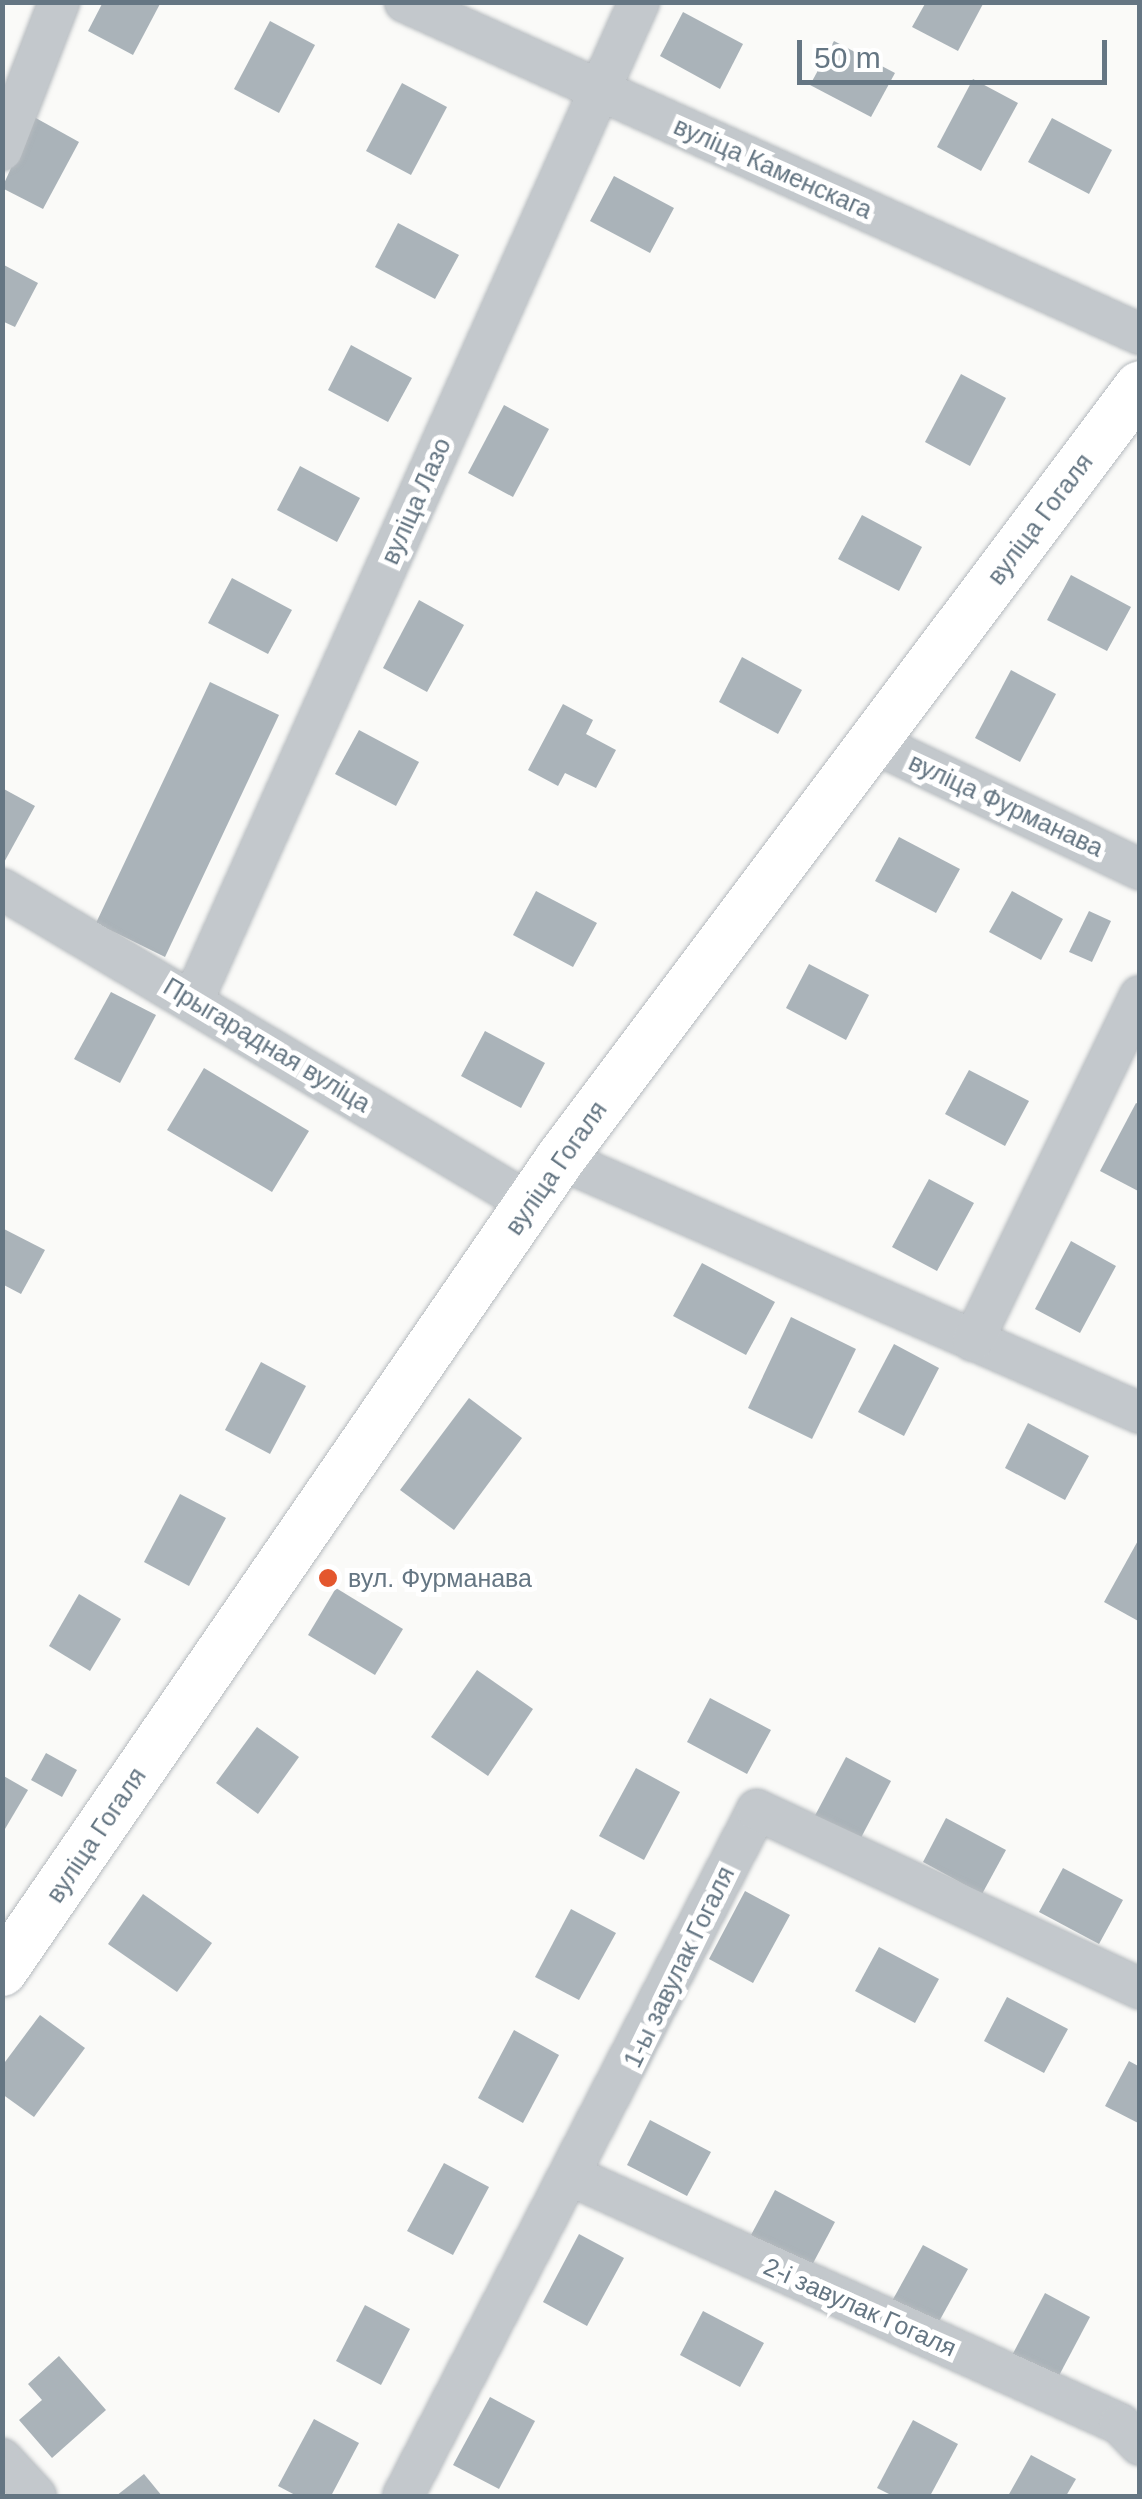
<!DOCTYPE html>
<html>
<head>
<meta charset="utf-8">
<style>
  body { margin:0 }
  #map { position:relative; width:1142px; height:2499px; overflow:hidden; background:#fafaf8; font-family:Arial,sans-serif }
  div>[style] { position:absolute }
  .building>* { inset:0; background:#aab3b9 }
  .roads { filter:drop-shadow(0 0 2px #b5babe) drop-shadow(0 0 2px #b5babe) }
  .minor>* { height:40px; margin:-20px; padding:0 20px; transform-origin:20px; border-radius:20px; background:#c3c8cc }
  .major>* { height:50px; margin:-25px; padding:0 25px; transform-origin:25px; border-radius:25px; background:#fff }
  .dots>* { width:28px; height:28px; translate:-50% -50%; box-sizing:border-box; border:5px solid #fff; border-radius:50% }
  span { translate:-50% -50%; white-space:nowrap; text-align:center; line-height:1.15; -webkit-text-stroke:10px #fff; paint-order:stroke }
  .street-label { font-size:25px; color:#657683 }
  .poi-label { font-size:25px; color:#657683 }
  .left { translate:0 -50%; text-align:left }
  .frame { position:absolute; inset:0; border:5px solid #657683; pointer-events:none }
  .scale { position:absolute; left:797px; top:40px; width:310px; height:45px; box-sizing:border-box; border:5px solid #657683; border-top:0; padding-left:12px; font-size:30px; line-height:35px; white-space:nowrap; color:#657683; -webkit-text-stroke:8px #fff; paint-order:stroke }
</style>
</head>
<body>
<div id="map">
  <div class="building">
    <i style="clip-path:polygon(103px 2px,161px 2px,133px 55px,88px 31px)"></i>
    <i style="clip-path:polygon(926px 2px,984px 2px,958px 51px,912px 27px)"></i>
    <i style="clip-path:polygon(683px 12px,743px 44px,720px 89px,660px 56px)"></i>
    <i style="clip-path:polygon(270px 21px,315px 45px,279px 113px,234px 89px)"></i>
    <i style="clip-path:polygon(834px 41px,895px 73px,871px 117px,810px 85px)"></i>
    <i style="clip-path:polygon(973px 79px,1018px 103px,981px 171px,937px 147px)"></i>
    <i style="clip-path:polygon(402px 83px,447px 107px,411px 175px,366px 151px)"></i>
    <i style="clip-path:polygon(34px 117px,79px 142px,43px 209px,2px 188px)"></i>
    <i style="clip-path:polygon(1052px 118px,1112px 150px,1089px 194px,1028px 162px)"></i>
    <i style="clip-path:polygon(614px 176px,674px 208px,650px 253px,590px 221px)"></i>
    <i style="clip-path:polygon(398px 223px,459px 255px,435px 299px,375px 267px)"></i>
    <i style="clip-path:polygon(2px 264px,38px 283px,15px 327px,2px 321px)"></i>
    <i style="clip-path:polygon(351px 345px,412px 378px,388px 422px,328px 390px)"></i>
    <i style="clip-path:polygon(961px 374px,1006px 398px,970px 466px,925px 442px)"></i>
    <i style="clip-path:polygon(504px 405px,549px 429px,513px 497px,468px 473px)"></i>
    <i style="clip-path:polygon(300px 466px,360px 498px,337px 542px,277px 510px)"></i>
    <i style="clip-path:polygon(862px 515px,922px 547px,899px 591px,838px 559px)"></i>
    <i style="clip-path:polygon(1071px 575px,1131px 607px,1107px 651px,1047px 620px)"></i>
    <i style="clip-path:polygon(232px 578px,292px 610px,268px 654px,208px 623px)"></i>
    <i style="clip-path:polygon(419px 600px,464px 625px,427px 692px,383px 668px)"></i>
    <i style="clip-path:polygon(742px 657px,802px 690px,778px 734px,719px 702px)"></i>
    <i style="clip-path:polygon(1011px 670px,1056px 694px,1020px 762px,975px 738px)"></i>
    <i style="clip-path:polygon(210px 682px,279px 715px,165px 957px,96px 923px)"></i>
    <i style="clip-path:polygon(563px 704px,593px 720px,586px 734px,616px 750px,596px 788px,565px 773px,558px 786px,528px 770px)"></i>
    <i style="clip-path:polygon(359px 730px,419px 762px,396px 806px,335px 774px)"></i>
    <i style="clip-path:polygon(2px 788px,35px 806px,2px 866px)"></i>
    <i style="clip-path:polygon(899px 837px,960px 869px,936px 913px,875px 881px)"></i>
    <i style="clip-path:polygon(536px 891px,597px 923px,573px 967px,513px 935px)"></i>
    <i style="clip-path:polygon(1012px 891px,1063px 919px,1041px 960px,989px 932px)"></i>
    <i style="clip-path:polygon(1089px 911px,1111px 921px,1092px 962px,1069px 952px)"></i>
    <i style="clip-path:polygon(809px 964px,869px 995px,846px 1040px,786px 1008px)"></i>
    <i style="clip-path:polygon(111px 992px,156px 1015px,120px 1083px,74px 1059px)"></i>
    <i style="clip-path:polygon(485px 1031px,545px 1063px,521px 1108px,461px 1076px)"></i>
    <i style="clip-path:polygon(204px 1068px,309px 1131px,272px 1192px,167px 1130px)"></i>
    <i style="clip-path:polygon(969px 1070px,1029px 1101px,1005px 1146px,945px 1114px)"></i>
    <i style="clip-path:polygon(1136px 1103px,1140px 1105px,1140px 1192px,1100px 1171px)"></i>
    <i style="clip-path:polygon(929px 1179px,974px 1203px,937px 1271px,892px 1247px)"></i>
    <i style="clip-path:polygon(2px 1228px,45px 1250px,21px 1294px,2px 1284px)"></i>
    <i style="clip-path:polygon(1071px 1241px,1116px 1266px,1080px 1333px,1035px 1309px)"></i>
    <i style="clip-path:polygon(702px 1263px,775px 1302px,746px 1355px,673px 1316px)"></i>
    <i style="clip-path:polygon(791px 1317px,856px 1349px,812px 1439px,748px 1408px)"></i>
    <i style="clip-path:polygon(894px 1344px,939px 1368px,904px 1436px,858px 1412px)"></i>
    <i style="clip-path:polygon(261px 1362px,306px 1386px,270px 1454px,225px 1430px)"></i>
    <i style="clip-path:polygon(469px 1398px,522px 1438px,454px 1530px,400px 1490px)"></i>
    <i style="clip-path:polygon(1028px 1423px,1089px 1456px,1065px 1500px,1005px 1468px)"></i>
    <i style="clip-path:polygon(180px 1494px,226px 1518px,189px 1586px,144px 1562px)"></i>
    <i style="clip-path:polygon(1140px 1537px,1140px 1622px,1104px 1602px)"></i>
    <i style="clip-path:polygon(336px 1588px,403px 1629px,375px 1675px,308px 1635px)"></i>
    <i style="clip-path:polygon(79px 1594px,121px 1619px,90px 1671px,49px 1646px)"></i>
    <i style="clip-path:polygon(477px 1670px,533px 1709px,488px 1776px,431px 1737px)"></i>
    <i style="clip-path:polygon(710px 1698px,771px 1730px,747px 1774px,687px 1742px)"></i>
    <i style="clip-path:polygon(257px 1727px,299px 1757px,258px 1814px,216px 1783px)"></i>
    <i style="clip-path:polygon(46px 1753px,77px 1770px,62px 1797px,31px 1780px)"></i>
    <i style="clip-path:polygon(846px 1757px,891px 1781px,855px 1849px,810px 1825px)"></i>
    <i style="clip-path:polygon(636px 1768px,680px 1792px,644px 1860px,599px 1836px)"></i>
    <i style="clip-path:polygon(2px 1775px,28px 1790px,2px 1834px)"></i>
    <i style="clip-path:polygon(946px 1818px,1006px 1850px,982px 1894px,923px 1862px)"></i>
    <i style="clip-path:polygon(1063px 1868px,1123px 1900px,1099px 1944px,1039px 1912px)"></i>
    <i style="clip-path:polygon(745px 1891px,790px 1915px,753px 1983px,709px 1959px)"></i>
    <i style="clip-path:polygon(143px 1894px,212px 1943px,177px 1992px,108px 1944px)"></i>
    <i style="clip-path:polygon(571px 1909px,616px 1933px,579px 2000px,535px 1977px)"></i>
    <i style="clip-path:polygon(879px 1947px,939px 1979px,915px 2023px,855px 1991px)"></i>
    <i style="clip-path:polygon(1007px 1997px,1068px 2029px,1044px 2073px,984px 2041px)"></i>
    <i style="clip-path:polygon(40px 2015px,85px 2048px,34px 2117px,2px 2094px,2px 2066px)"></i>
    <i style="clip-path:polygon(514px 2030px,559px 2055px,523px 2123px,478px 2098px)"></i>
    <i style="clip-path:polygon(1129px 2061px,1140px 2067px,1140px 2124px,1105px 2106px)"></i>
    <i style="clip-path:polygon(650px 2120px,711px 2152px,687px 2196px,627px 2165px)"></i>
    <i style="clip-path:polygon(444px 2163px,489px 2187px,453px 2255px,407px 2231px)"></i>
    <i style="clip-path:polygon(775px 2190px,835px 2222px,811px 2267px,751px 2235px)"></i>
    <i style="clip-path:polygon(579px 2234px,624px 2258px,587px 2326px,543px 2302px)"></i>
    <i style="clip-path:polygon(923px 2245px,968px 2269px,931px 2336px,886px 2312px)"></i>
    <i style="clip-path:polygon(1045px 2293px,1090px 2317px,1054px 2385px,1009px 2361px)"></i>
    <i style="clip-path:polygon(365px 2305px,410px 2329px,381px 2385px,336px 2361px)"></i>
    <i style="clip-path:polygon(703px 2311px,764px 2343px,740px 2387px,680px 2355px)"></i>
    <i style="clip-path:polygon(59px 2356px,106px 2410px,52px 2458px,19px 2420px,42px 2400px,28px 2384px)"></i>
    <i style="clip-path:polygon(490px 2397px,535px 2421px,499px 2489px,453px 2465px)"></i>
    <i style="clip-path:polygon(314px 2419px,359px 2443px,331px 2496px,297px 2496px,278px 2486px)"></i>
    <i style="clip-path:polygon(913px 2420px,958px 2444px,930px 2496px,893px 2496px,877px 2488px)"></i>
    <i style="clip-path:polygon(1031px 2455px,1076px 2479px,1066px 2496px,1008px 2496px)"></i>
    <i style="clip-path:polygon(144px 2474px,162px 2496px,116px 2496px)"></i>
  </div>
  <div class="roads">
    <div class="minor">
      <i style="left:405px;top:2px;width:807px;rotate:24.31deg"></i>
      <i style="left:2px;top:150px;width:159px;rotate:-68.9deg"></i>
      <i style="left:872px;top:742px;width:297px;rotate:25.4deg"></i>
      <i style="left:2px;top:889px;width:613px;rotate:30.79deg"></i>
      <i style="left:193px;top:1000px;width:1093px;rotate:-65.92deg"></i>
      <i style="left:560px;top:1159px;width:633px;rotate:23.65deg"></i>
      <i style="left:973px;top:1341px;width:383px;rotate:-64.2deg"></i>
      <i style="left:574px;top:2177px;width:599px;rotate:24.34deg"></i>
      <i style="left:1120px;top:2424px;width:29px;rotate:46deg"></i>
      <i style="left:2px;top:2459px;width:50px;rotate:47.4deg"></i>
      <i style="left:403px;top:2496px;width:772px;rotate:-62.7deg"></i>
      <i style="left:757px;top:1810px;width:423px;rotate:25deg"></i>
    </div>
    <div class="major">
      <i style="left:2px;top:1971px;width:985px;rotate:-55.5deg"></i>
      <i style="left:560px;top:1159px;width:966px;rotate:-53.12deg"></i>
    </div>
  </div>
  <div class="dots">
    <i style="left:328px;top:1578px;background:#e4572e"></i>
  </div>
  <div class="street-label">
    <span style="left:773px;top:168px;rotate:24deg">вуліца Каменскага</span>
    <span style="left:416px;top:501px;rotate:-66deg">вуліца Лазо</span>
    <span style="left:1040px;top:519px;rotate:-53deg">вуліца Гогаля</span>
    <span style="left:1006px;top:805px;rotate:25deg">вуліца Фурманава</span>
    <span style="left:267px;top:1045px;rotate:31deg">Прыгарадная вуліца</span>
    <span style="left:556px;top:1168px;rotate:-55deg">вуліца Гогаля</span>
    <span style="left:96px;top:1835px;rotate:-56deg">вуліца Гогаля</span>
    <span style="left:679px;top:1967px;rotate:-64deg">1-ы завулак Гогаля</span>
    <span style="left:860px;top:2307px;rotate:24deg">2-і завулак Гогаля</span>
  </div>
  <div class="poi-label">
    <span class="left" style="left:348px;top:1578px">вул. Фурманава</span>
  </div>
  <div class="frame"></div>
  <div class="scale">50 m</div>
</div>
</body>
</html>
